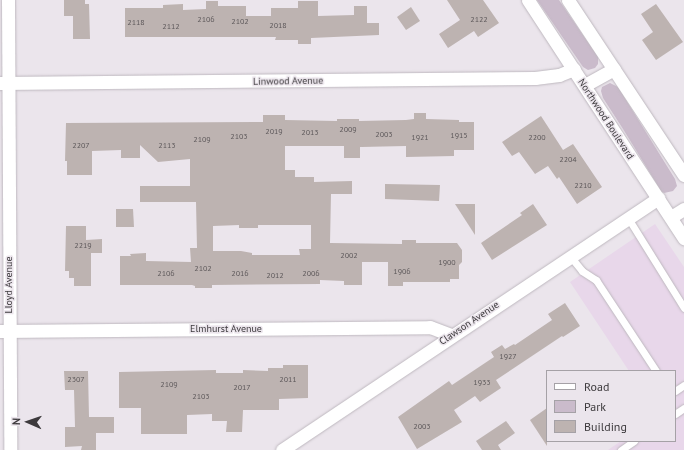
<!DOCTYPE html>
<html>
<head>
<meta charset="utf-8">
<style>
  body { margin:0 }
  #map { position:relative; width:684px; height:450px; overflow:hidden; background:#ebe5ec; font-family:"PT Sans",sans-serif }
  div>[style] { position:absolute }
  .commercial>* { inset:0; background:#e8d7ea }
  .green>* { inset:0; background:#cabbcb }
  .building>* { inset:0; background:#bdb3b1 }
  .roads { filter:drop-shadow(0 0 1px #beb8bf) drop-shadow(0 0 1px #beb8bf) }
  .lane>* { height:7px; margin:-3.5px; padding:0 3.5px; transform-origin:3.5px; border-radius:3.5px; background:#fff }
  .street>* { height:13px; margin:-6.5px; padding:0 6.5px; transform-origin:6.5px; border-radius:6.5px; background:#fff }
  span { translate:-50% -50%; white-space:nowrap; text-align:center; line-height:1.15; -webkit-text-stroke:3px #ebe5ec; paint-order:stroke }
  .number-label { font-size:8px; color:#5d585a }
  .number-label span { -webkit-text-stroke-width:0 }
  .street-label { font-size:10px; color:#3d3a3d }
  .legend { position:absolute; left:546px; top:370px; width:130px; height:72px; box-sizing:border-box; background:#ebe5ec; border:1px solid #a5a1a6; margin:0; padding:5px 7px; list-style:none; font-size:12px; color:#3d3a3d }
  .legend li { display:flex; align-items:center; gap:8px; height:20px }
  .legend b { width:20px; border:1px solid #a5a1a6 }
  .north { position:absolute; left:8px; top:402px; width:40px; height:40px; -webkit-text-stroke:3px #ebe5ec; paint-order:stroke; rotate:272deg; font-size:11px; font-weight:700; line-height:16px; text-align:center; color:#3d3a3d }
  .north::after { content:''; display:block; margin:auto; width:14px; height:18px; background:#3d3a3d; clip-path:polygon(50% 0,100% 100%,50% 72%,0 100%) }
</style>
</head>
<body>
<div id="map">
  <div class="commercial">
    <i style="clip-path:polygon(655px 224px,684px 267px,684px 450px,608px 450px,621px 441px,675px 441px,675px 371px,629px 371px,570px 282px)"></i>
  </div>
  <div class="green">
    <i style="clip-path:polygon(537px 0,559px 0,598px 57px,598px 64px,595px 68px,588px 70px,583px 67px)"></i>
    <i style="clip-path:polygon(610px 83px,618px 87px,675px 179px,677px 186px,673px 191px,664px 193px,661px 191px,623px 129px,603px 98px,601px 91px,602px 87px)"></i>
  </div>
  <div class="building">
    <i style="clip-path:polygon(64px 0,85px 0,85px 4px,89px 4px,90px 39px,73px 39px,73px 16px,64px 16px)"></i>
    <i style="clip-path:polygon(447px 0,483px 0,499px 23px,478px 37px,474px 31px,448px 48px,439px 34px,460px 20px)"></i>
    <i style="clip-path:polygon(206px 1px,218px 1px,218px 6px,246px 6px,246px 16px,271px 16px,271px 8px,298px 8px,298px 1px,318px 1px,318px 16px,354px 15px,354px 6px,367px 6px,367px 23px,379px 23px,379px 35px,311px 38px,311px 44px,298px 44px,298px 40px,275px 40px,276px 37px,125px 37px,125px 8px,163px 8px,163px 5px,183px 4px,183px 10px,206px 9px)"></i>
    <i style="clip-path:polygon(656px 4px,683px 42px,656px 60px,642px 40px,653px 32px,641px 14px)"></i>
    <i style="clip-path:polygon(411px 7px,420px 21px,406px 30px,397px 17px)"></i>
    <i style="clip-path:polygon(evenodd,414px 113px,426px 113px,426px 119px,459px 120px,459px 122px,474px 122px,474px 150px,454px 150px,454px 156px,406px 157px,406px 146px,360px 147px,360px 158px,344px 158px,344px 146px,285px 146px,285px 170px,295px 170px,295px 177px,314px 177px,314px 182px,352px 181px,352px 194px,331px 194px,330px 243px,402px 244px,402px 240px,416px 240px,416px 243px,457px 243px,462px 250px,462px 262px,459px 265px,459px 279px,450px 279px,450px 282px,403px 282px,403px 286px,388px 286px,388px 262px,362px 262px,362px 285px,344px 285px,344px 281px,320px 280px,320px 284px,212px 285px,212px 288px,195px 288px,195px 286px,192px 285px,120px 285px,120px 256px,131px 256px,130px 254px,146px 253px,146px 261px,191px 262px,190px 248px,197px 248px,196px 202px,140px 202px,140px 186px,190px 186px,190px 159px,158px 162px,140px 145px,140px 158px,121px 158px,121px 150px,92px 151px,92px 175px,67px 175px,67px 161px,65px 161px,66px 123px,263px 122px,263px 115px,285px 115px,285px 120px,337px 121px,337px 119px,359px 119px,359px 121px,406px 120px,414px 119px,414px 113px,239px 225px,239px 228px,258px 228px,258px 225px,311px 225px,311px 249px,299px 249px,300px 255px,252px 255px,252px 253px,241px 251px,213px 251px,213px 226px,239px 225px)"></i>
    <i style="clip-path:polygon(541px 116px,563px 150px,573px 144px,602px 187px,577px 204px,559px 177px,557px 179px,548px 166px,535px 174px,519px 152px,512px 156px,502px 142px)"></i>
    <i style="clip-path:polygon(385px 184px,440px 185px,439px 201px,385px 199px)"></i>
    <i style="clip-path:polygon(455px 204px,475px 204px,475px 235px)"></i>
    <i style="clip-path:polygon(533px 204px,547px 225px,492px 260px,481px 243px,522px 215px,520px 213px)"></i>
    <i style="clip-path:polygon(116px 209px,133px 209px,134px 227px,116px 227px)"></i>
    <i style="clip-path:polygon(66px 226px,86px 226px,86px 240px,102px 239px,102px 253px,91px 253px,91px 286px,74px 286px,74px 278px,69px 278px,69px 271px,65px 271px)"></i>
    <i style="clip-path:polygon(565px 303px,580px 326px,563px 337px,562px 336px,496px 380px,501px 388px,480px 402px,475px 396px,454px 410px,462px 422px,417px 449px,398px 417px,449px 381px,452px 385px,494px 357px,491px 352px,502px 345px,505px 349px,514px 344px,515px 345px,552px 320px,548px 314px)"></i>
    <i style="clip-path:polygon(283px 365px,308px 365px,308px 398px,279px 399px,279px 410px,243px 410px,242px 432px,226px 432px,227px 421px,212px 421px,212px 414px,187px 415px,187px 434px,141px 434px,141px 408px,119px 408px,119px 372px,216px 370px,216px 373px,243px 373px,243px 370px,268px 371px,268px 368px,283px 368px)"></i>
    <i style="clip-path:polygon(64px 371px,88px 371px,89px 417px,114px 417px,114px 433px,96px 433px,96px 450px,81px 450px,82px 446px,65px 447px,65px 427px,75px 427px,74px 390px,65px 390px)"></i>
    <i style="clip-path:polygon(547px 408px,547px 446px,530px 420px)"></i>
    <i style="clip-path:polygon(506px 421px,515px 433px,498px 445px,501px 450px,482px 450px,476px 441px)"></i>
  </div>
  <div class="roads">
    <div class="lane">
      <i style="left:628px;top:218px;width:106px;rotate:58.1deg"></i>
      <i style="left:570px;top:256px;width:19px;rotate:51deg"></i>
      <i style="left:582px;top:271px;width:17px;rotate:33deg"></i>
      <i style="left:596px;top:280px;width:109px;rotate:56.6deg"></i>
      <i style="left:675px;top:391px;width:11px;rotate:-34deg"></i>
      <i style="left:675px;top:414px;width:11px;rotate:-34deg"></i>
      <i style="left:621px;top:450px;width:16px;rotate:-35deg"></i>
    </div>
    <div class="street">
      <i style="left:8px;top:0;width:450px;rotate:89.7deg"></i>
      <i style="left:528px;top:0;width:285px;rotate:56.8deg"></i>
      <i style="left:568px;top:0;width:210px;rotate:56.5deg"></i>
      <i style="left:0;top:83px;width:535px;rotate:-0.54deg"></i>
      <i style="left:535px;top:78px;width:24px;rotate:-7deg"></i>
      <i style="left:559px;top:75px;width:16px;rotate:-22deg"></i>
      <i style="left:585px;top:85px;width:33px;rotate:-29deg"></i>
      <i style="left:671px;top:217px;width:15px;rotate:-32deg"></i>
      <i style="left:0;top:331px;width:430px;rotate:-0.5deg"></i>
      <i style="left:430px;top:327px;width:22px;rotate:21deg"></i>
      <i style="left:282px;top:450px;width:453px;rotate:-33.8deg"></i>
    </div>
  </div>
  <div class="number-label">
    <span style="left:206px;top:20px">2106</span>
    <span style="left:479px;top:20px">2122</span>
    <span style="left:240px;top:22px">2102</span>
    <span style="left:136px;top:23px">2118</span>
    <span style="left:278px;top:26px">2018</span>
    <span style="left:171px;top:27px">2112</span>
    <span style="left:348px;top:130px">2009</span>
    <span style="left:274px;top:132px">2019</span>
    <span style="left:310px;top:133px">2013</span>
    <span style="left:384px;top:135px">2003</span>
    <span style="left:459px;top:136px">1915</span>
    <span style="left:239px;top:137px">2103</span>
    <span style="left:420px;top:138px">1921</span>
    <span style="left:537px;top:138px">2200</span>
    <span style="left:202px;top:140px">2109</span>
    <span style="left:81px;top:146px">2207</span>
    <span style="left:167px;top:146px">2113</span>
    <span style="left:568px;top:160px">2204</span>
    <span style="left:583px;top:186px">2210</span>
    <span style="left:83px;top:246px">2219</span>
    <span style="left:349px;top:256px">2002</span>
    <span style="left:447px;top:263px">1900</span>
    <span style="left:203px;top:269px">2102</span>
    <span style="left:402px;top:272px">1906</span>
    <span style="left:166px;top:274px">2106</span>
    <span style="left:240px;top:274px">2016</span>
    <span style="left:311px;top:274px">2006</span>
    <span style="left:275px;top:276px">2012</span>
    <span style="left:508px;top:357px">1927</span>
    <span style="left:76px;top:380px">2307</span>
    <span style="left:288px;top:380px">2011</span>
    <span style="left:482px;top:383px">1933</span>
    <span style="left:169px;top:385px">2109</span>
    <span style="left:242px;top:388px">2017</span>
    <span style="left:201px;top:397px">2103</span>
    <span style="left:422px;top:427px">2003</span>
  </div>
  <div class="street-label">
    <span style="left:288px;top:81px;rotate:-1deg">Linwood Avenue</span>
    <span style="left:606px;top:119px;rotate:57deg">Northwood Boulevard</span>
    <span style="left:9px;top:285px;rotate:-90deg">Lloyd Avenue</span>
    <span style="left:469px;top:323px;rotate:-34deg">Clawson Avenue</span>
    <span style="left:226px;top:329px">Elmhurst Avenue</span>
  </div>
  <ul class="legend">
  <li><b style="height:5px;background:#fff"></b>Road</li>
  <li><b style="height:11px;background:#cabbcb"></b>Park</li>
  <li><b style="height:11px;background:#bdb3b1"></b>Building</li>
  </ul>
  <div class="north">N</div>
</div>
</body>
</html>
